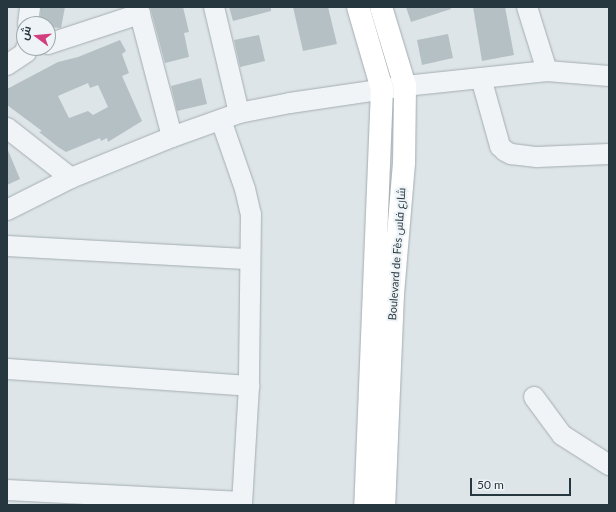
<!DOCTYPE html>
<html>
<head>
<meta charset="utf-8">
<style>
  body { margin:0 }
  #map { position:relative; width:616px; height:512px; overflow:hidden; background:#dee5e8; font-family:Lato,Cairo,sans-serif }
  div>[style] { position:absolute }
  .building>* { inset:0; background:#b5c0c5 }
  .roads { filter:drop-shadow(0 0 1px #a3adb2) drop-shadow(0 0 1px #a3adb2) }
  .minor>* { height:20px; margin:-10px; padding:0 10px; transform-origin:10px; border-radius:10px; background:#f1f4f6 }
  .major>* { height:22px; margin:-11px; padding:0 11px; transform-origin:11px; border-radius:11px; background:#fff }
  span { translate:-50% -50%; white-space:nowrap; text-align:center; line-height:1.15; -webkit-text-stroke:4px #edf3f6; paint-order:stroke }
  .street-label { font-size:11px; color:#27373f }
  .frame { position:absolute; inset:0; border:8px solid #27373f; pointer-events:none }
  .north { position:absolute; left:16px; top:16px; width:40px; height:40px; box-sizing:border-box; background:#edf3f6; border:1px solid #9ea8ad; border-radius:50%; rotate:286deg; font-size:11px; font-weight:700; line-height:16px; text-align:center; color:#27373f }
  .north::after { content:''; display:block; margin:auto; width:14px; height:18px; background:#d23e7e; clip-path:polygon(50% 0,100% 100%,50% 72%,0 100%) }
  .scale { position:absolute; left:470px; top:478px; width:101px; height:18px; box-sizing:border-box; border:2px solid #27373f; border-top:0; padding-left:5px; font-size:12px; line-height:14px; white-space:nowrap; color:#27373f; -webkit-text-stroke:3px #edf3f6; paint-order:stroke }
</style>
</head>
<body>
<div id="map">
  <div class="building">
    <i style="clip-path:polygon(41px 7px,65px 7px,61px 28px,48px 27px,48px 24px,40px 24px)"></i>
    <i style="clip-path:polygon(150px 7px,183px 7px,189px 32px,184px 33px,189px 57px,165px 63px)"></i>
    <i style="clip-path:polygon(229px 7px,271px 7px,271px 11px,233px 21px)"></i>
    <i style="clip-path:polygon(293px 7px,328px 7px,337px 44px,303px 51px)"></i>
    <i style="clip-path:polygon(406px 7px,450px 7px,451px 9px,411px 22px)"></i>
    <i style="clip-path:polygon(473px 7px,505px 7px,514px 55px,482px 61px)"></i>
    <i style="clip-path:polygon(448px 34px,453px 58px,422px 65px,417px 40px)"></i>
    <i style="clip-path:polygon(259px 35px,265px 61px,240px 67px,234px 40px)"></i>
    <i style="clip-path:polygon(evenodd,120px 40px,126px 51px,122px 54px,129px 73px,122px 76px,142px 121px,108px 142px,107px 138px,101px 141px,100px 138px,66px 152px,58px 147px,39px 132px,42px 131px,7px 105px,7px 89px,58px 62px,78px 57px,120px 40px,88px 83px,90px 88px,98px 85px,108px 107px,93px 115px,88px 111px,69px 118px,58px 96px,88px 83px)"></i>
    <i style="clip-path:polygon(201px 78px,207px 104px,177px 111px,171px 86px)"></i>
    <i style="clip-path:polygon(7px 148px,20px 179px,7px 185px)"></i>
  </div>
  <div class="roads">
    <div class="minor">
      <i style="left:138px;top:7px;width:134px;rotate:75.3deg"></i>
      <i style="left:214px;top:7px;width:109px;rotate:76.7deg"></i>
      <i style="left:527px;top:7px;width:67px;rotate:72.6deg"></i>
      <i style="left:28px;top:24px;width:17px;rotate:-83deg"></i>
      <i style="left:48px;top:44px;width:97px;rotate:-18.1deg"></i>
      <i style="left:7px;top:65px;width:23px;rotate:-34deg"></i>
      <i style="left:26px;top:52px;width:4px;rotate:-90deg"></i>
      <i style="left:481px;top:78px;width:71px;rotate:74.4deg"></i>
      <i style="left:500px;top:146px;width:7px;rotate:45deg"></i>
      <i style="left:505px;top:151px;width:7px;rotate:27deg"></i>
      <i style="left:511px;top:154px;width:26px;rotate:7deg"></i>
      <i style="left:537px;top:157px;width:72px;rotate:-2.4deg"></i>
      <i style="left:221px;top:120px;width:73px;rotate:70.8deg"></i>
      <i style="left:245px;top:189px;width:26px;rotate:77deg"></i>
      <i style="left:251px;top:214px;width:172px;rotate:90.7deg"></i>
      <i style="left:249px;top:386px;width:119px;rotate:93.4deg"></i>
      <i style="left:7px;top:128px;width:81px;rotate:38deg"></i>
      <i style="left:7px;top:210px;width:72px;rotate:-26.6deg"></i>
      <i style="left:71px;top:178px;width:109px;rotate:-22.1deg"></i>
      <i style="left:172px;top:137px;width:71px;rotate:-19.7deg"></i>
      <i style="left:239px;top:113px;width:52px;rotate:-11.1deg"></i>
      <i style="left:290px;top:103px;width:116px;rotate:-8.4deg"></i>
      <i style="left:405px;top:86px;width:143px;rotate:-6deg"></i>
      <i style="left:547px;top:71px;width:62px;rotate:4.6deg"></i>
      <i style="left:7px;top:246px;width:243px;rotate:3.1deg"></i>
      <i style="left:7px;top:369px;width:243px;rotate:4deg"></i>
      <i style="left:534px;top:397px;width:47px;rotate:53.6deg"></i>
      <i style="left:562px;top:435px;width:56px;rotate:32.6deg"></i>
      <i style="left:7px;top:490px;width:235px;rotate:2.9deg"></i>
    </div>
    <div class="major">
      <i style="left:358px;top:7px;width:85px;rotate:73.7deg"></i>
      <i style="left:382px;top:89px;width:416px;rotate:92.3deg"></i>
      <i style="left:381px;top:7px;width:83px;rotate:73.1deg"></i>
      <i style="left:405px;top:86px;width:77px;rotate:90.7deg"></i>
      <i style="left:404px;top:163px;width:131px;rotate:94.8deg"></i>
      <i style="left:393px;top:294px;width:211px;rotate:92.4deg"></i>
    </div>
  </div>
  <div class="street-label">
    <span style="left:397px;top:254px;rotate:-86deg">Boulevard de Fès شارع فاس</span>
  </div>
  <div class="frame"></div>
  <div class="north">ش</div>
  <div class="scale">50 m</div>
</div>
</body>
</html>
